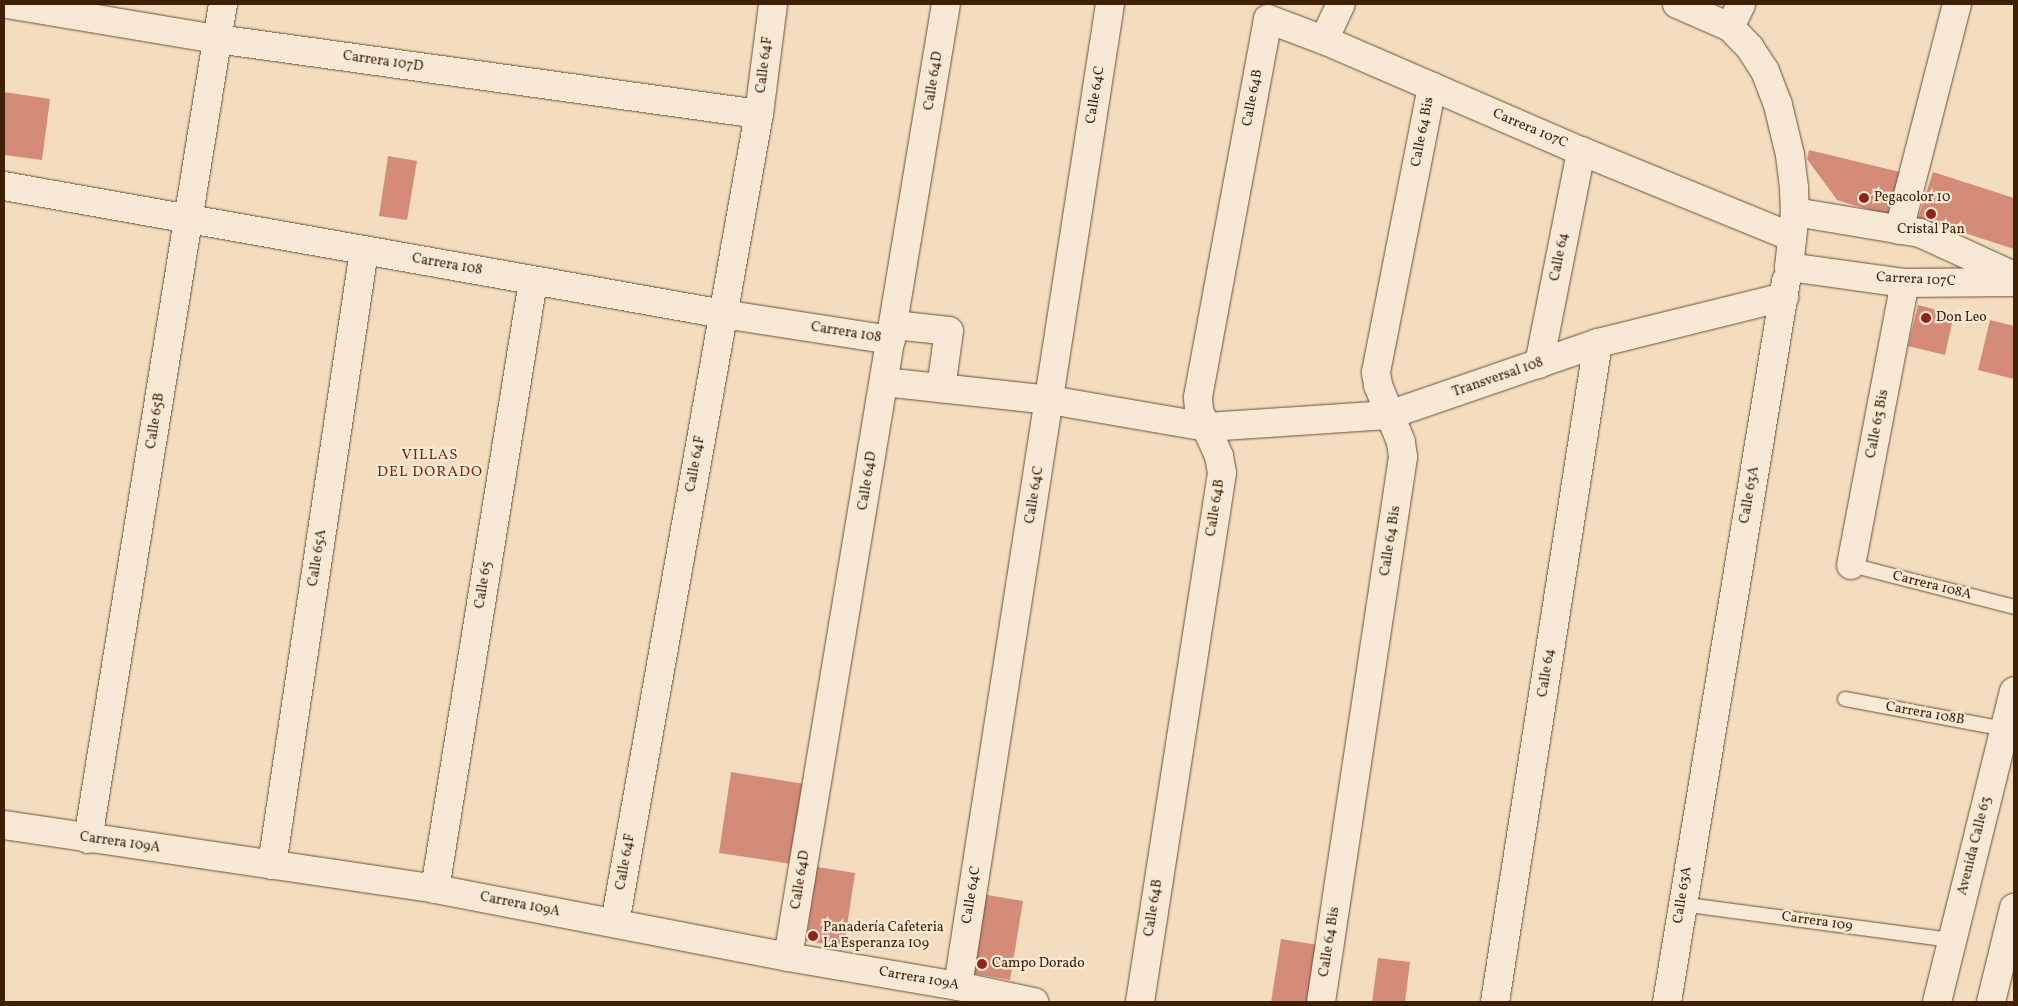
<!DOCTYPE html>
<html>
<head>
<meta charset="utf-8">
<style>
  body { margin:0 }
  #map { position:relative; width:2018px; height:1006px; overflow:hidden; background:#f3ddbe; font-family:Vollkorn,serif }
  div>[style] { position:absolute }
  .building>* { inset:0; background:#d48c79 }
  .roads { filter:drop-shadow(0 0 1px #6b5033) drop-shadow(0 0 1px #6b5033) }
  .lane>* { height:14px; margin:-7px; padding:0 7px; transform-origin:7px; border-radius:7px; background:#f7e9d5 }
  .street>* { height:28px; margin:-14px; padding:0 14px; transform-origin:14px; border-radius:14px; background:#f7e9d5 }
  .secondary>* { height:28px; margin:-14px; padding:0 14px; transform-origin:14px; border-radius:14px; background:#f7e9d5 }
  .dots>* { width:14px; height:14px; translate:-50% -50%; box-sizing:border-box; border:2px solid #f7e9d5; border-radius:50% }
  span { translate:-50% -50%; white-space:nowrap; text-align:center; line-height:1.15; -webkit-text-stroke:4.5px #f7e9d5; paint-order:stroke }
  .street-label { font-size:14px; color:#3e2105 }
  .poi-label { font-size:14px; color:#3e2105 }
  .left { translate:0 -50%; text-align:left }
  .neighbourhood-label { font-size:15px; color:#7a1f14; letter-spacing:1px }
  .frame { position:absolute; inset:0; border:5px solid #3e2105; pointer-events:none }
</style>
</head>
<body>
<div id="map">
  <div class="building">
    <i style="clip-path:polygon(4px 92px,50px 99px,42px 160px,4px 155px)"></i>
    <i style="clip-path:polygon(1809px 150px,1900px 172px,1889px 216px,1837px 200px,1807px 159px)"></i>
    <i style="clip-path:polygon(388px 156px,417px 161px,407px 220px,379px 216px)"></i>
    <i style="clip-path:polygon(1933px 172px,2014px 198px,2014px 249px,1918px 218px)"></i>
    <i style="clip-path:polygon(1918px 305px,1954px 314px,1945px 355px,1908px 346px)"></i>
    <i style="clip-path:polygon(1990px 320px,2014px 326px,2014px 379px,1978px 370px)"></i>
    <i style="clip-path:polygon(731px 772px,810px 785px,798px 865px,719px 853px)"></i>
    <i style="clip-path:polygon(817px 867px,855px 873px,844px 947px,806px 941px)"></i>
    <i style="clip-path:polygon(982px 894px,1023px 901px,1010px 980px,969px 973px)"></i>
    <i style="clip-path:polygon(1281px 939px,1318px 945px,1309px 1002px,1271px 1002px)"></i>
    <i style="clip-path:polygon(1378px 958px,1410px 962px,1405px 1002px,1372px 1002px)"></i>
  </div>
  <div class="roads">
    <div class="lane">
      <i style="left:1851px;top:565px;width:168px;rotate:14.4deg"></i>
      <i style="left:1845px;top:699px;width:163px;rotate:10.6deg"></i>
      <i style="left:1681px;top:904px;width:273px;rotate:7.6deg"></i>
    </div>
    <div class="street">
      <i style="left:7px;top:4px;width:213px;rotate:9.5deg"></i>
      <i style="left:217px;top:39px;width:547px;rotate:7.88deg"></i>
      <i style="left:1730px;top:27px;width:25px;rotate:-64deg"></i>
      <i style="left:1324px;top:40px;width:40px;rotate:-65deg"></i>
      <i style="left:4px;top:186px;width:730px;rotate:10.09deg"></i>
      <i style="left:723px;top:314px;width:170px;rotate:8.8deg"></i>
      <i style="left:1899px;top:230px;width:233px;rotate:-75.6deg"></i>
      <i style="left:894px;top:325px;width:55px;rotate:6.2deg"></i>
      <i style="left:949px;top:331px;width:58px;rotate:98deg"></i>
      <i style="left:1539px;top:364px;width:217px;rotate:-78.8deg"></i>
      <i style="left:884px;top:382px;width:167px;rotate:6.2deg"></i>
      <i style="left:1050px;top:400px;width:159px;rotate:9.8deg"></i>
      <i style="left:1207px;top:427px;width:182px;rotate:-3.8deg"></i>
      <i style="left:1389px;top:415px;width:221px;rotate:-19deg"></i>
      <i style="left:1598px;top:343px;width:192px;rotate:-13.9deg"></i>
      <i style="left:1851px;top:565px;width:287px;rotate:-79.2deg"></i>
      <i style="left:4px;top:825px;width:436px;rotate:8.4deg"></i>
      <i style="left:435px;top:889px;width:359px;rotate:10.9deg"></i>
      <i style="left:788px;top:957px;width:172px;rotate:9.7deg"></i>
      <i style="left:958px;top:986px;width:78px;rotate:11.9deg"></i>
      <i style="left:88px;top:839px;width:846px;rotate:-80.82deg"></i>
      <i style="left:272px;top:865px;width:621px;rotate:-81.48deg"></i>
      <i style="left:435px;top:889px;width:616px;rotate:-80.84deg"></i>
      <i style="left:615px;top:923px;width:822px;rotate:-79.91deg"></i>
      <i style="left:759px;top:114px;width:111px;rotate:-82.7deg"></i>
      <i style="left:788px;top:957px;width:966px;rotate:-80.59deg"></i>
      <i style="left:958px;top:986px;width:994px;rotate:-81.2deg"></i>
      <i style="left:1140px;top:1002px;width:535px;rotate:-81.19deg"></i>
      <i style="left:1222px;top:473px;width:17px;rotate:-100deg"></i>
      <i style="left:1219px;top:456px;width:49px;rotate:-114deg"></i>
      <i style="left:1199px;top:411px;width:14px;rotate:-94deg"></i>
      <i style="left:1198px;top:397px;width:384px;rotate:-79.5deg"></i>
      <i style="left:1268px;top:19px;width:60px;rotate:20.6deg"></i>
      <i style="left:1324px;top:40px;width:280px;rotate:23.4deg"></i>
      <i style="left:1581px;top:151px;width:228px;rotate:22.2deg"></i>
      <i style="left:1321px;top:1002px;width:551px;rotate:-81.44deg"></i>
      <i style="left:1403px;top:457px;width:15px;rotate:-98deg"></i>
      <i style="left:1401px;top:442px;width:61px;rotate:-112deg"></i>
      <i style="left:1378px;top:385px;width:13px;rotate:-99deg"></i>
      <i style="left:1376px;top:372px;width:291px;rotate:-78.9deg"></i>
      <i style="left:1495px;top:1002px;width:667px;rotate:-81.12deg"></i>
      <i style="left:1667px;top:1002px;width:731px;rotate:-80.63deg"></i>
    </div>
    <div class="secondary">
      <i style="left:1677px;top:4px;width:58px;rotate:23.5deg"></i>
      <i style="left:1730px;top:27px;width:29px;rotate:46deg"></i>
      <i style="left:1750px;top:48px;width:27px;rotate:57deg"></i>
      <i style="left:1765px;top:71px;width:36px;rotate:69deg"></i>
      <i style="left:1778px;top:105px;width:51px;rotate:76.5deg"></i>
      <i style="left:1790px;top:155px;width:33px;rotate:83deg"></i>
      <i style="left:1794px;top:188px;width:24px;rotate:88deg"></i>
      <i style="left:1795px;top:212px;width:55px;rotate:96.2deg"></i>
      <i style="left:1789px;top:267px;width:117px;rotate:7.9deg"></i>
      <i style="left:1905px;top:283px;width:109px;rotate:-0.5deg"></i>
      <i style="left:1795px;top:212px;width:127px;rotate:9.5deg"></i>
      <i style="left:1920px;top:233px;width:103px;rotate:24.6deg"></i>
      <i style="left:1937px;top:1002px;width:320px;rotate:-76.1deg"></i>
      <i style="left:1991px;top:1002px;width:97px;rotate:-76.3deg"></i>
    </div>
  </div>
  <div class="dots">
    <i style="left:1864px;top:198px;background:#8f2418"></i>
    <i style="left:1931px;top:214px;background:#8f2418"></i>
    <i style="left:1926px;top:318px;background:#8f2418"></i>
    <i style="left:813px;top:936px;background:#8f2418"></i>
    <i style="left:982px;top:964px;background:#8f2418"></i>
  </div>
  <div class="street-label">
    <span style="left:383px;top:62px;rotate:8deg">Carrera 107D</span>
    <span style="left:765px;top:65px;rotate:-83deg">Calle 64F</span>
    <span style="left:934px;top:81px;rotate:-81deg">Calle 64D</span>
    <span style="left:1096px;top:95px;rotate:-81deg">Calle 64C</span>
    <span style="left:1253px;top:98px;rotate:-79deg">Calle 64B</span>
    <span style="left:1530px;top:129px;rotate:23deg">Carrera 107C</span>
    <span style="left:1423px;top:132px;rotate:-79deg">Calle 64 Bis</span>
    <span style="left:1560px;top:257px;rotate:-79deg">Calle 64</span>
    <span style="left:447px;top:265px;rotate:10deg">Carrera 108</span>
    <span style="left:1916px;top:280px;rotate:3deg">Carrera 107C</span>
    <span style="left:846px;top:333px;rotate:9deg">Carrera 108</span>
    <span style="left:1498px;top:378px;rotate:-19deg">Transversal 108</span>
    <span style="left:156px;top:421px;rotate:-81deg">Calle 65B</span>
    <span style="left:1878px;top:424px;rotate:-79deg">Calle 63 Bis</span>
    <span style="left:696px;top:464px;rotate:-80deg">Calle 64F</span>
    <span style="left:868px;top:481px;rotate:-81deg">Calle 64D</span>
    <span style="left:1035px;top:495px;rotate:-81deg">Calle 64C</span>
    <span style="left:1750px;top:495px;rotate:-80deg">Calle 63A</span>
    <span style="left:1216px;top:508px;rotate:-81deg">Calle 64B</span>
    <span style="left:1391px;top:541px;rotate:-81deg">Calle 64 Bis</span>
    <span style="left:318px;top:558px;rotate:-81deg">Calle 65A</span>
    <span style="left:484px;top:585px;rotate:-81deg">Calle 65</span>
    <span style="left:1932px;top:586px;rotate:14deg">Carrera 108A</span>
    <span style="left:1547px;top:673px;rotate:-81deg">Calle 64</span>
    <span style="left:1925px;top:714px;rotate:10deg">Carrera 108B</span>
    <span style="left:120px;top:843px;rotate:8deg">Carrera 109A</span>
    <span style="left:1975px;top:846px;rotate:-76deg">Avenida Calle 63</span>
    <span style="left:626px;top:862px;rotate:-80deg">Calle 64F</span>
    <span style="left:801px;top:880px;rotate:-81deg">Calle 64D</span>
    <span style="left:972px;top:895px;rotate:-81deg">Calle 64C</span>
    <span style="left:1683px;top:895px;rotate:-81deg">Calle 63A</span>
    <span style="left:520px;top:905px;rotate:11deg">Carrera 109A</span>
    <span style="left:1154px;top:908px;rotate:-81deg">Calle 64B</span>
    <span style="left:1817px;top:922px;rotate:8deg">Carrera 109</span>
    <span style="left:1330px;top:942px;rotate:-81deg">Calle 64 Bis</span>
    <span style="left:919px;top:979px;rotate:10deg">Carrera 109A</span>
  </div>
  <div class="poi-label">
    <span class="left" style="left:1874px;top:198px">Pegacolor 10</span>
    <span style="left:1931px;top:230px">Cristal Pan</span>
    <span class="left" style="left:1936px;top:318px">Don Leo</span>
    <span class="left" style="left:823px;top:936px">Panadería Cafeteria<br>La Esperanza 109</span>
    <span class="left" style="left:992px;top:964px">Campo Dorado</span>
  </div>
  <div class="neighbourhood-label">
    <span style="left:430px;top:464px">VILLAS<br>DEL DORADO</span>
  </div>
  <div class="frame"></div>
</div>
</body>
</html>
